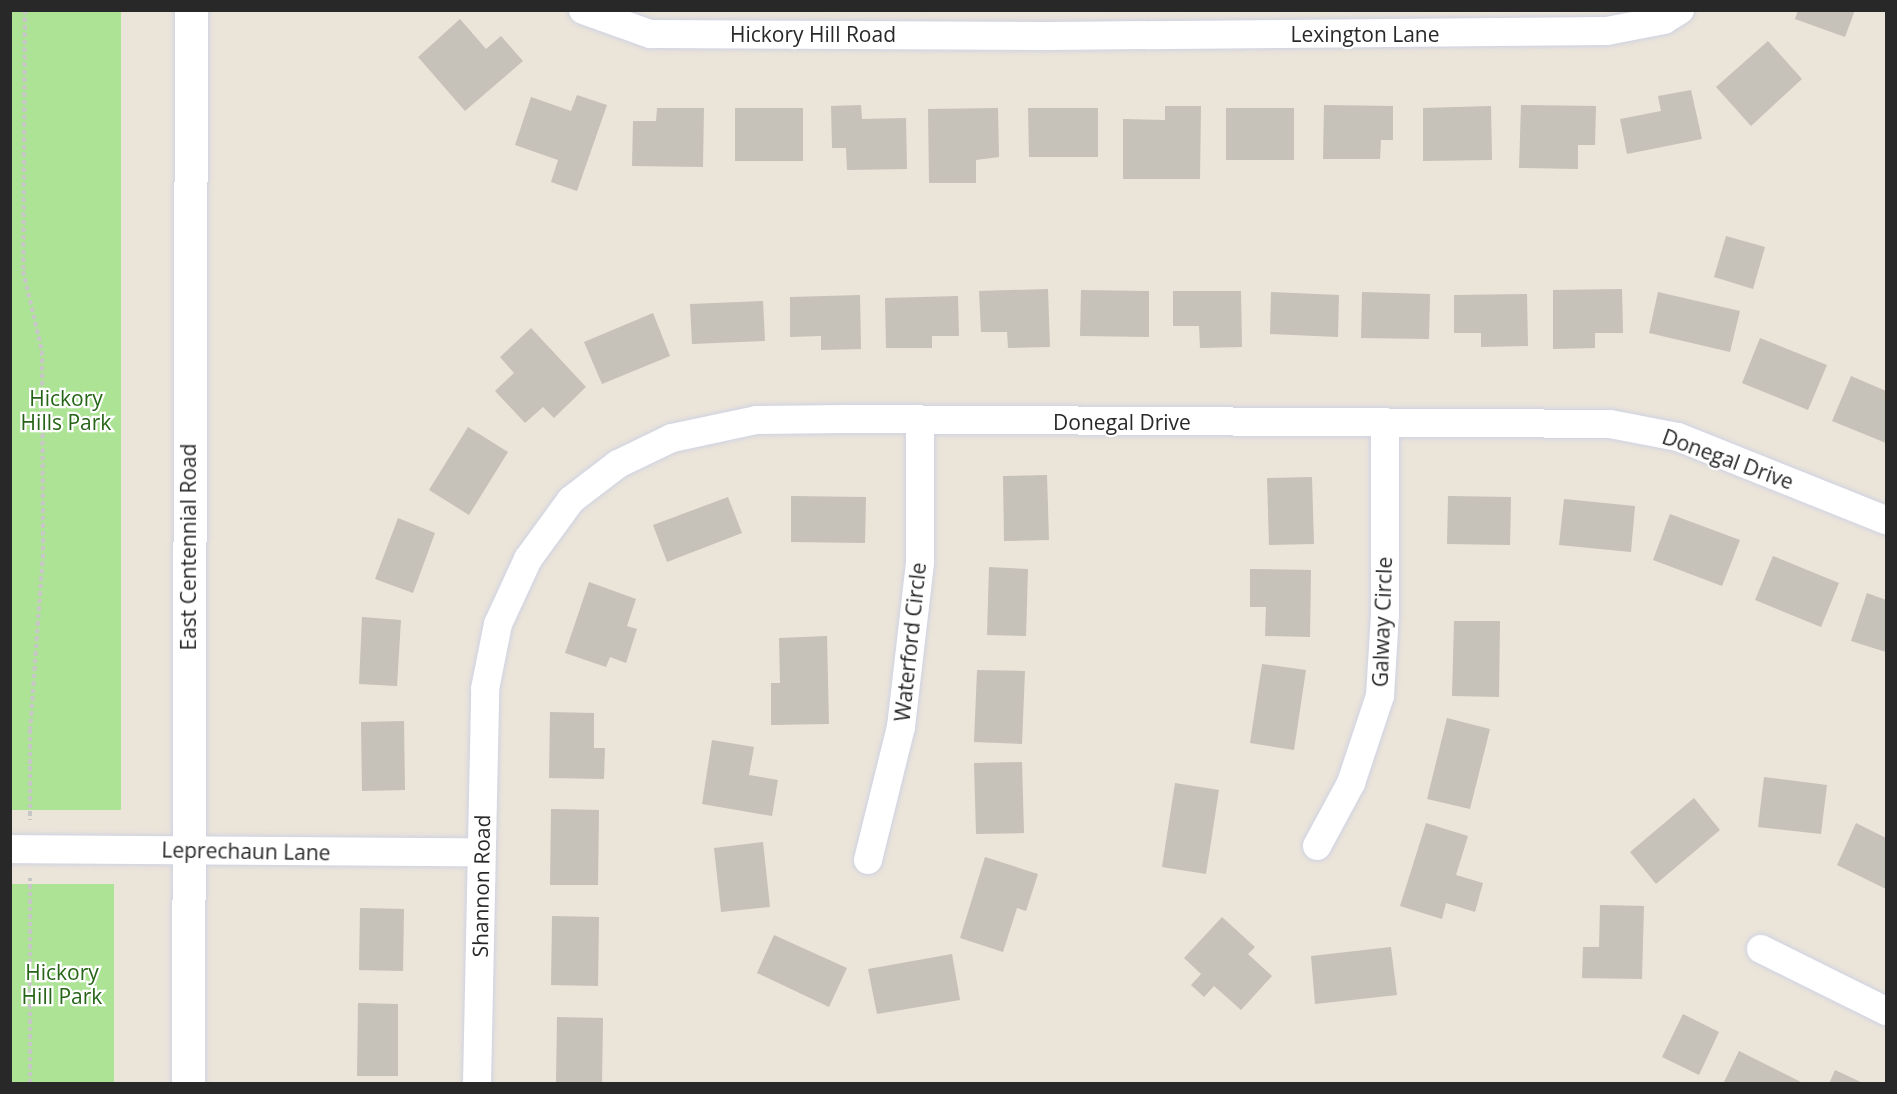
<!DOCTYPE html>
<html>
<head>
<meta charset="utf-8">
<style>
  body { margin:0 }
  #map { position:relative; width:1897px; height:1094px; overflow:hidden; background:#ebe4d9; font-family:"Open Sans",sans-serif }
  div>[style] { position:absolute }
  .green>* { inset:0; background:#ade394 }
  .building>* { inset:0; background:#c6c1b9 }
  .path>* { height:4px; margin-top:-2px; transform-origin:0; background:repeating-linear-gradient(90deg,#c7c7c7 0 4.5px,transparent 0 7.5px) }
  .roads { filter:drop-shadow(0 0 2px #ced2e2) drop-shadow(0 0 2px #ced2e2) }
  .minor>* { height:28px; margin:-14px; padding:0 14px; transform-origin:14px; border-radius:14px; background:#fff }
  .tertiary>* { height:33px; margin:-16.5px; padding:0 16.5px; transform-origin:16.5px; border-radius:16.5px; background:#fff }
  span { translate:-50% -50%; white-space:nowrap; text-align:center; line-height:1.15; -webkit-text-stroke:4.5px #fff; paint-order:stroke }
  .street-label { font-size:21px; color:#282828 }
  .park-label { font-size:21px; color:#266518 }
  .frame { position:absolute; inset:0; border:12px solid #282828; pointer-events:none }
</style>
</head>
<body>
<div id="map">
  <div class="green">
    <i style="clip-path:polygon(11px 10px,121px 11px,121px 810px,11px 810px)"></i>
    <i style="clip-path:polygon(10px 884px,114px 884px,114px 1083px,11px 1083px)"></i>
  </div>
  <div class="building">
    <i style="clip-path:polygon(1798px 10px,1855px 10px,1845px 37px,1795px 19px)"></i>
    <i style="clip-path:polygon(460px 19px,486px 49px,501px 36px,523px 61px,465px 111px,418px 57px)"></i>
    <i style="clip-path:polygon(1768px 41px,1802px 79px,1751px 126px,1716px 87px)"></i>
    <i style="clip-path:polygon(1691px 90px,1702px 139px,1627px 154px,1620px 119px,1661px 111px,1658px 96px)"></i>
    <i style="clip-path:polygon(577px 95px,607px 105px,577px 191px,551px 182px,558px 160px,515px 145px,531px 97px,571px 111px)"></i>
    <i style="clip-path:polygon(861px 105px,862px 119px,906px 118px,907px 169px,847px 170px,846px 148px,832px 148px,831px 106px)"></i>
    <i style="clip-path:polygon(1324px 105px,1393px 106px,1393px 140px,1381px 140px,1380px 159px,1323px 159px)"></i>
    <i style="clip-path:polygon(1521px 105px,1596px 106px,1595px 145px,1578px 145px,1578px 169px,1519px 168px)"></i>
    <i style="clip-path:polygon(1165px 106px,1201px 106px,1200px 179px,1123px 179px,1123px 119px,1165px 120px)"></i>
    <i style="clip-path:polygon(1491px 106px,1492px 160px,1423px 161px,1423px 108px)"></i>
    <i style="clip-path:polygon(657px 108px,704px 108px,703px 167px,632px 166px,633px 121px,656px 121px)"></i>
    <i style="clip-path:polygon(735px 108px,803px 108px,803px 161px,735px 161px)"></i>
    <i style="clip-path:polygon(998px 108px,999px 157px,976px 160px,976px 183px,929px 183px,928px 109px)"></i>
    <i style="clip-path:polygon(1028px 108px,1098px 108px,1098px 157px,1029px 157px)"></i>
    <i style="clip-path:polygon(1226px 108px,1294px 108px,1294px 160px,1226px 160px)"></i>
    <i style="clip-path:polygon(1726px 236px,1765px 247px,1753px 289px,1714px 277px)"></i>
    <i style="clip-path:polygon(1048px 289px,1050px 347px,1008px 348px,1007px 332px,981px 332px,979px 291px)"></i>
    <i style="clip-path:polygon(1622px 289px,1623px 333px,1595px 333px,1595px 348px,1553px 349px,1553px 290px)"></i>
    <i style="clip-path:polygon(1081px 290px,1149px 291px,1149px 337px,1080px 336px)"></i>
    <i style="clip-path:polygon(1173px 291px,1241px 291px,1242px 347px,1200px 348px,1199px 326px,1173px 326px)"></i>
    <i style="clip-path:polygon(1271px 292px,1339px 295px,1338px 337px,1270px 334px)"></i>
    <i style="clip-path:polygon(1362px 292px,1430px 294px,1429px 339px,1361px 338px)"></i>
    <i style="clip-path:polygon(1658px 292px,1740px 311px,1730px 352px,1649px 333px)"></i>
    <i style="clip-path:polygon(1527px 294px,1528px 346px,1481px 347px,1481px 333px,1454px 333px,1454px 295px)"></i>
    <i style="clip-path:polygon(860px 295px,861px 349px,821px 350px,821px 336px,790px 337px,790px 297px)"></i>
    <i style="clip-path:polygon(958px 296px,959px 336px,932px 336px,932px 348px,886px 348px,885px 298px)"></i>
    <i style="clip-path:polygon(763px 301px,765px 341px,692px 344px,690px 304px)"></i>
    <i style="clip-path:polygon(653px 313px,670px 356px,602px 384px,584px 342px)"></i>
    <i style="clip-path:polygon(531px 328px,586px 387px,554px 418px,543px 407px,525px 423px,495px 391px,514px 373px,500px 357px)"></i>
    <i style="clip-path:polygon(1760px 338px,1827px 365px,1808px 410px,1742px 383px)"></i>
    <i style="clip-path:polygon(1851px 376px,1886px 391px,1886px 443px,1832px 421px)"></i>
    <i style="clip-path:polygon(468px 427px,508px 452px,469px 515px,429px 490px)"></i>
    <i style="clip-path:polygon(1047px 475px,1049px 540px,1004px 541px,1003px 476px)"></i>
    <i style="clip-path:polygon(1312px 477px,1314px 544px,1269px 545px,1267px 478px)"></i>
    <i style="clip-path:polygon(791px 496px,866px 497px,865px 543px,791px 542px)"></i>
    <i style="clip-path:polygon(1448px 496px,1511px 497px,1510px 545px,1447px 544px)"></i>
    <i style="clip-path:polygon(728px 497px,742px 533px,667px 562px,653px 525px)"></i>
    <i style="clip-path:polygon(1564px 499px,1635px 506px,1631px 552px,1559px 545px)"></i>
    <i style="clip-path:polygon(1670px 514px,1740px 540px,1722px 586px,1653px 560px)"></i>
    <i style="clip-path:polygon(398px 518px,435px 533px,413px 593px,375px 579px)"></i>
    <i style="clip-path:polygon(1773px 556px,1839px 583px,1821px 627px,1755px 600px)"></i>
    <i style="clip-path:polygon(989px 567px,1028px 569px,1026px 636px,987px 635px)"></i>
    <i style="clip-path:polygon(1250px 569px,1311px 570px,1310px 637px,1265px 636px,1266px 607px,1250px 607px)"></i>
    <i style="clip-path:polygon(589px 582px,636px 599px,627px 626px,637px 629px,626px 663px,610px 657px,606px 667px,565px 653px)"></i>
    <i style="clip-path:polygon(1867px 593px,1886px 600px,1886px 652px,1851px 641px)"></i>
    <i style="clip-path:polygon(362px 617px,401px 620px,397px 686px,359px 684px)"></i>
    <i style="clip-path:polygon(1454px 621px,1500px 621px,1499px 697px,1452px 696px)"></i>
    <i style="clip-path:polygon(827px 636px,829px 724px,771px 725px,771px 683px,780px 683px,779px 638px)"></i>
    <i style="clip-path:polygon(1262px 664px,1306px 670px,1294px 750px,1250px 743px)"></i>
    <i style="clip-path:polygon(977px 670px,1025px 671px,1022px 744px,974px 742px)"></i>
    <i style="clip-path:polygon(550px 712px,594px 713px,594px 748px,605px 748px,604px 779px,549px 778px)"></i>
    <i style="clip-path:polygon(1447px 718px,1490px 729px,1470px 809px,1427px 799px)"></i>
    <i style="clip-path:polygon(404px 721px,405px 790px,362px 791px,361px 722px)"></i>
    <i style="clip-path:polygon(712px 740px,754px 747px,749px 775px,778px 780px,772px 816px,702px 804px)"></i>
    <i style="clip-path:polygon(1022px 762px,1024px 833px,976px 834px,974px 763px)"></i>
    <i style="clip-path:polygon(1764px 777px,1827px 785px,1821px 834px,1758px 827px)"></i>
    <i style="clip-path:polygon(1175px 783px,1219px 790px,1206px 874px,1162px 867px)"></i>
    <i style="clip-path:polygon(1694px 798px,1720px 830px,1656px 884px,1630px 852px)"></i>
    <i style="clip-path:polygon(551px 809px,599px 810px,598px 885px,550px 885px)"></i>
    <i style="clip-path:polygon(1426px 823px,1468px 836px,1456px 875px,1483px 883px,1475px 912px,1446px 903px,1442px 919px,1400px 906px)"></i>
    <i style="clip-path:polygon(1856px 823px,1886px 838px,1886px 889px,1837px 865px)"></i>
    <i style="clip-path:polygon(763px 842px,770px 907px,721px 912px,714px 848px)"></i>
    <i style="clip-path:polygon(985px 857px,1038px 874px,1026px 911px,1017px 908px,1003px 952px,960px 938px)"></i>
    <i style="clip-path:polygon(1600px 905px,1644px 906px,1642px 979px,1582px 978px,1583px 947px,1599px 947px)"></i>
    <i style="clip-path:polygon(360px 908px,404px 909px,403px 971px,359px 970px)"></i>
    <i style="clip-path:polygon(552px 916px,599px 917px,598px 986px,551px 985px)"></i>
    <i style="clip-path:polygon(1222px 917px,1255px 947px,1248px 954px,1272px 976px,1241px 1010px,1214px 986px,1204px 997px,1191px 985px,1201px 974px,1184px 958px)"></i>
    <i style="clip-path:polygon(774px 935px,847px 968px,829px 1007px,757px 973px)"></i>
    <i style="clip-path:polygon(1391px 947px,1397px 995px,1315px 1004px,1311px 956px)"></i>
    <i style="clip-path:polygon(952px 954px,960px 1000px,877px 1014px,868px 969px)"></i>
    <i style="clip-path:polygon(358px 1003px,398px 1004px,398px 1076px,357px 1076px)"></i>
    <i style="clip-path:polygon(1683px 1014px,1719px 1032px,1699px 1075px,1662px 1057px)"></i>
    <i style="clip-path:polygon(557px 1017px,603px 1018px,602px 1084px,556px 1083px)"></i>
    <i style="clip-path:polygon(1739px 1051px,1805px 1084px,1723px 1084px)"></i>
    <i style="clip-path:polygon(1835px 1070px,1865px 1084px,1829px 1084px)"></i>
  </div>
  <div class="path">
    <i style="left:25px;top:10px;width:261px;rotate:90.4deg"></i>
    <i style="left:23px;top:271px;width:82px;rotate:76.6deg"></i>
    <i style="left:42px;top:351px;width:203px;rotate:89.7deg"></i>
    <i style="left:43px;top:554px;width:175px;rotate:94.2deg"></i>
    <i style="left:30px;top:729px;width:91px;rotate:90deg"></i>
    <i style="left:30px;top:1084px;width:206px;rotate:-90deg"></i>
  </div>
  <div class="roads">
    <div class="minor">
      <i style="left:583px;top:10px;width:71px;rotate:19.7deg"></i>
      <i style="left:650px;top:34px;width:397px;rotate:0.3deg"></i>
      <i style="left:1047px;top:36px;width:560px;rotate:-0.51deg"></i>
      <i style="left:1607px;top:31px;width:58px;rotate:-10.9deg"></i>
      <i style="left:1664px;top:20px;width:19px;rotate:-32deg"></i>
      <i style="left:1317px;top:846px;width:72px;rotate:-61.6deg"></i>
      <i style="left:1351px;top:783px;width:92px;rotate:-71.6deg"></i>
      <i style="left:1380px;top:696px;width:82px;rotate:-86.5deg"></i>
      <i style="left:1385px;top:614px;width:192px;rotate:-90deg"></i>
      <i style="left:10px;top:849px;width:471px;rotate:0.4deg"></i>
      <i style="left:868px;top:860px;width:137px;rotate:-76.1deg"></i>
      <i style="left:901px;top:727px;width:165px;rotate:-83.4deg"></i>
      <i style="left:920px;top:563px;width:143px;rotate:-90deg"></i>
      <i style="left:1761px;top:949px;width:140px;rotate:26.4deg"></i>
      <i style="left:477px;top:1084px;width:395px;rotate:-88.8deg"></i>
      <i style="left:485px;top:689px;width:66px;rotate:-78.7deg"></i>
      <i style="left:498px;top:624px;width:72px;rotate:-65.2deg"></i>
      <i style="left:528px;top:559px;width:73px;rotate:-53.9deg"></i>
      <i style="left:571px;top:500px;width:59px;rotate:-37.5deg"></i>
      <i style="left:618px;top:464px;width:60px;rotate:-25.7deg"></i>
      <i style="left:672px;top:438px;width:87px;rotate:-12deg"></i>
      <i style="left:757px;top:420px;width:88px;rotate:-0.7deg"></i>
      <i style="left:845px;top:419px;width:765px;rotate:0.37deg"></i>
      <i style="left:1610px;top:424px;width:69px;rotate:10.8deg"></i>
      <i style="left:1678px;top:437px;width:224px;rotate:21.8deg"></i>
    </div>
    <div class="tertiary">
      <i style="left:188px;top:1084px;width:1074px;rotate:-89.84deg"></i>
    </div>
  </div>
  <div class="street-label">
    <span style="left:813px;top:34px">Hickory Hill Road</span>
    <span style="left:1365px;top:34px">Lexington Lane</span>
    <span style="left:1122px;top:422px">Donegal Drive</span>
    <span style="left:1728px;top:459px;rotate:20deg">Donegal Drive</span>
    <span style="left:188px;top:547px;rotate:-90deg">East Centennial Road</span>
    <span style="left:1382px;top:622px;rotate:-88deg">Galway Circle</span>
    <span style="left:910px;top:642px;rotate:-84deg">Waterford Circle</span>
    <span style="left:246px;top:851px;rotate:1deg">Leprechaun Lane</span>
    <span style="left:481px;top:886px;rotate:-89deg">Shannon Road</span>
  </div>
  <div class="park-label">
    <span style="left:66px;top:410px">Hickory<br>Hills Park</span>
    <span style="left:62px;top:984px">Hickory<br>Hill Park</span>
  </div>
  <div class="frame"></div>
</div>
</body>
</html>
